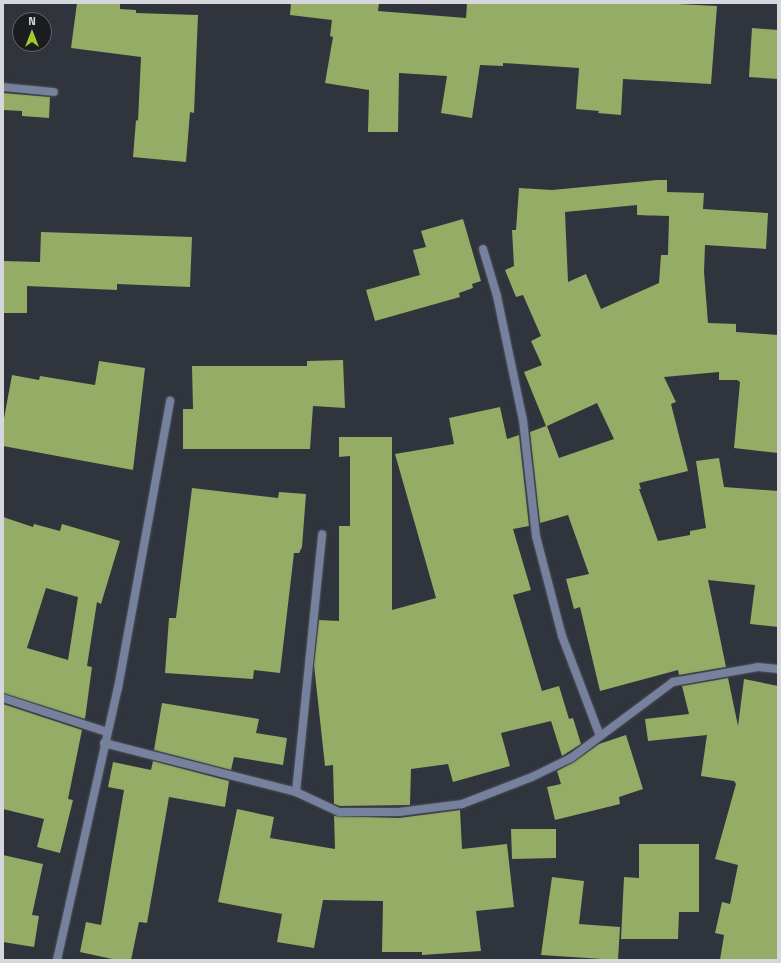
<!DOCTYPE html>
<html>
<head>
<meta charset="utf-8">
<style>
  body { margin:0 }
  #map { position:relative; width:781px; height:963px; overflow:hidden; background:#30343d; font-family:"Titillium Web",sans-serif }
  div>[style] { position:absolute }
  .building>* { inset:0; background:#94ac65 }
  .roads { filter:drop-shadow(0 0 1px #4e515a) drop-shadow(0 0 1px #4e515a) }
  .minor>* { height:8px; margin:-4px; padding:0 4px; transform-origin:4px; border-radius:4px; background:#75819d }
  span { translate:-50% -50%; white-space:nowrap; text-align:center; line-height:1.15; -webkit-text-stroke:4px #1a1c20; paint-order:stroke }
  .frame { position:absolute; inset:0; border:4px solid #d5d7dd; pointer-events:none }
  .north { position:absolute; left:12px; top:12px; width:40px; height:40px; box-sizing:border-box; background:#1a1c20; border:1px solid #65676c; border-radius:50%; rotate:0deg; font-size:11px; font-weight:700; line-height:16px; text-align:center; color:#d5d7dd }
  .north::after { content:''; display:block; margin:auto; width:14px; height:18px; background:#9fca2d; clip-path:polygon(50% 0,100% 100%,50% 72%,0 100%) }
</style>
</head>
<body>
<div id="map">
  <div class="building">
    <i style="clip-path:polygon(77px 3px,120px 3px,120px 9px,136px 10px,136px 13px,198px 15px,194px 113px,190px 112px,186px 162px,133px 157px,136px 120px,138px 121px,141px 57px,71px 48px)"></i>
    <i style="clip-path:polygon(291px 3px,379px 3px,378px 11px,466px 18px,467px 3px,657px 3px,717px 6px,711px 84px,623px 79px,621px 115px,598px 113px,599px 111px,576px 109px,579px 68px,503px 63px,503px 66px,480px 65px,472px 118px,441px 113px,447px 76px,399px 73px,398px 132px,368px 132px,369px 90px,325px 83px,333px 37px,330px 36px,332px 20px,290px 15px)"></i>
    <i style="clip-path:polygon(752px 28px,778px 30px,778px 79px,749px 77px)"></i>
    <i style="clip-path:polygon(3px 93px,50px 97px,49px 118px,22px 116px,22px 111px,3px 110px)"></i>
    <i style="clip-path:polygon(evenodd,657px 180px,667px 180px,667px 192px,704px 193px,703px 209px,768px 213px,766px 249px,705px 245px,704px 272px,708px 323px,736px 324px,736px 332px,778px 335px,778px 453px,734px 448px,740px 382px,737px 380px,719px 380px,719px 372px,664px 377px,676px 402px,671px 404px,688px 471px,639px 483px,641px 489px,639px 489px,658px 541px,690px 535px,690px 531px,706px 528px,696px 461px,719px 458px,724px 487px,778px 491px,778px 627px,750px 624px,755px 585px,708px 580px,726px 667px,679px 675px,678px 670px,600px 691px,580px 607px,574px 609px,566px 579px,589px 574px,568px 515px,540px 523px,530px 432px,546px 426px,524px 372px,542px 365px,531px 341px,541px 336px,523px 295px,516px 297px,505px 270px,514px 266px,512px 230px,516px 230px,519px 188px,552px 190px,657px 180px,637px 205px,637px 215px,669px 216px,668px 255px,661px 255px,659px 283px,601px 309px,586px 274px,568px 282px,565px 212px,637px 205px,657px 180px,597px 403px,614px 439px,559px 458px,547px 426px,597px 403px)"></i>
    <i style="clip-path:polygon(463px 219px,481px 281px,472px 284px,473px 288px,459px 293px,460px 297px,375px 321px,366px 290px,420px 275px,413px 250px,426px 247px,421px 231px)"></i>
    <i style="clip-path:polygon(41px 232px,192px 237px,190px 287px,117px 284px,117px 290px,27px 286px,27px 313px,3px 313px,3px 261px,40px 262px)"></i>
    <i style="clip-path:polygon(343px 360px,345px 408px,313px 406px,310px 449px,183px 449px,183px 409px,193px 409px,192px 366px,307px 366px,307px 361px)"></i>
    <i style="clip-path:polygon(99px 361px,145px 368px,133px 470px,3px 446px,3px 424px,12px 375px,39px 380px,40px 376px,95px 385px)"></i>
    <i style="clip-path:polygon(500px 407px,507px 439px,519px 435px,529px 526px,513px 529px,531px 590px,513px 595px,542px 691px,559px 686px,569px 719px,573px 718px,581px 744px,562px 756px,551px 721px,501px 733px,510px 766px,453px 782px,448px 764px,411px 769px,410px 805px,340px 806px,334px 804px,333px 765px,325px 766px,314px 665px,319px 620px,339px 621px,339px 526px,350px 526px,350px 456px,339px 457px,339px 437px,392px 437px,392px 610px,436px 598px,395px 454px,454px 444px,449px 418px)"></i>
    <i style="clip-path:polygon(192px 488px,278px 498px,279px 492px,306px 494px,302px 547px,299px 553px,294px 553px,280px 673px,254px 670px,253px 679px,165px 673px,169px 618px,176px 618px)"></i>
    <i style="clip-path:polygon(evenodd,3px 517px,33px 527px,34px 524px,60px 531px,62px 524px,120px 541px,101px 604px,97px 602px,87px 666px,92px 667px,85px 719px,3px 693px,3px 517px,46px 588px,78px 597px,68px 660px,27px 648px,46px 588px)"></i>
    <i style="clip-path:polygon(728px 678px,738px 726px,744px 679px,778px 686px,778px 960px,720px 960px,724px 935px,715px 933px,722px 902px,730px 904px,738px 865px,715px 859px,736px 784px,734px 781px,701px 776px,707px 735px,648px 741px,645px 719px,689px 714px,682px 686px)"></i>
    <i style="clip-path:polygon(162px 703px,259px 719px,256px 733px,287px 738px,283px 765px,234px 757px,231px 770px,154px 750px)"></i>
    <i style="clip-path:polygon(3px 704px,82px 730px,68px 799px,73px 800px,60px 853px,37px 847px,44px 819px,3px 809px)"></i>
    <i style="clip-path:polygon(626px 735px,643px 789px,619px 797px,620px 804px,555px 820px,547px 787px,561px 784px,557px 771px,574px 762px,599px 744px)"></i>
    <i style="clip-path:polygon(153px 761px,229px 781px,225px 807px,169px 797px,147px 923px,139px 922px,131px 960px,117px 960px,80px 952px,86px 922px,101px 925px,124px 790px,108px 787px,113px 762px,151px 770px)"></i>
    <i style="clip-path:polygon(237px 809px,274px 817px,270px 838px,335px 849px,334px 816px,399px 818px,460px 810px,462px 849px,507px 844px,514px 907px,476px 911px,481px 951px,422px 955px,422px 952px,382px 952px,383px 901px,323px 900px,314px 948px,277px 942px,282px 914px,218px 902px)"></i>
    <i style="clip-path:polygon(511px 829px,556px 829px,556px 858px,512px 859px)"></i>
    <i style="clip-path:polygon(639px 844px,699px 844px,699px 912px,679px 912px,678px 939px,621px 939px,624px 877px,639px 878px)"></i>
    <i style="clip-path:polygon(3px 855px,43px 864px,32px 915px,39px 916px,34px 947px,3px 942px)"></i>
    <i style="clip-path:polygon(552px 877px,584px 881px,579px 924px,620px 927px,618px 960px,541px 955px)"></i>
  </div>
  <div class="roads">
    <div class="minor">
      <i style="left:3px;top:87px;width:51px;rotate:5.6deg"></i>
      <i style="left:483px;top:249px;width:49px;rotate:73.4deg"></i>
      <i style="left:497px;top:296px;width:127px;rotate:78.2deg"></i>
      <i style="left:523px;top:420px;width:117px;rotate:83.6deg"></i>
      <i style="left:536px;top:536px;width:103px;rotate:75.4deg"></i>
      <i style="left:562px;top:636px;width:107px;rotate:69.2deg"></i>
      <i style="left:3px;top:698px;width:109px;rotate:18.1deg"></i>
      <i style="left:104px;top:743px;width:198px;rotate:14.3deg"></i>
      <i style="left:296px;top:792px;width:47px;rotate:24.9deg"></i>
      <i style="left:339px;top:812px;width:60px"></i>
      <i style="left:399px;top:812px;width:64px;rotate:-7.2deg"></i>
      <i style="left:462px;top:804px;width:75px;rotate:-21.1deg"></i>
      <i style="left:532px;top:777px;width:43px;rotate:-26deg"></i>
      <i style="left:571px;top:758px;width:127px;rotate:-36.7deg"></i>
      <i style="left:673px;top:682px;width:86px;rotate:-10deg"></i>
      <i style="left:758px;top:667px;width:20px;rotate:6deg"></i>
      <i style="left:296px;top:792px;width:259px;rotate:-84.2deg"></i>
      <i style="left:57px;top:960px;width:279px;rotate:-77.4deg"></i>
      <i style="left:118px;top:688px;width:292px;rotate:-79.7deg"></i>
    </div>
  </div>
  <div class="frame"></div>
  <div class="north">N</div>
</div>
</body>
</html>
